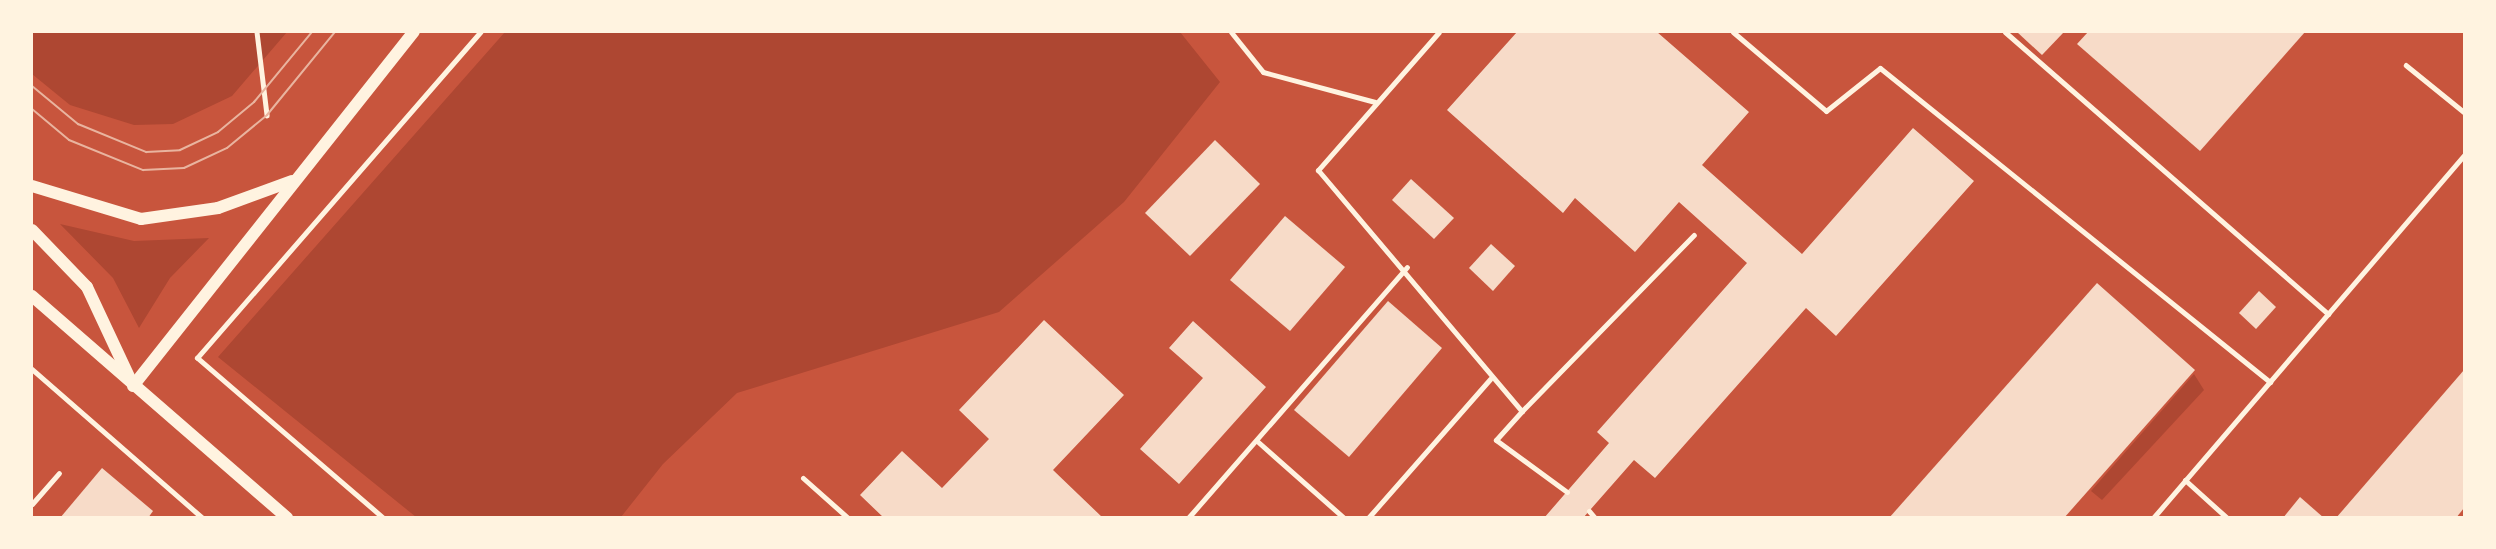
<!DOCTYPE html>
<html>
<head>
<meta charset="utf-8">
<style>
  body { margin:0 }
  #map { position:relative; width:2496px; height:549px; overflow:hidden; background:#c8553d; font-family:"Noto Sans",sans-serif }
  div>[style] { position:absolute }
  .green>* { inset:0; background:#ae4732 }
  .building>* { inset:0; background:#f7dbc8 }
  .path>* { height:4.5px; margin:-2.25px; padding:0 2.25px; transform-origin:2.25px; border-radius:2.25px; background:#fff3e0 }
  .service>* { height:5px; margin:-2.5px; padding:0 2.5px; transform-origin:2.5px; border-radius:2.5px; background:#fff3e0 }
  .tertiary>* { height:12px; margin:-6px; padding:0 6px; transform-origin:6px; border-radius:6px; background:#fff3e0 }
  .tram>* { height:2px; margin:-1px; padding:0 1px; transform-origin:1px; border-radius:1px; background:#e9b49f }
  span { translate:-50% -50%; white-space:nowrap; text-align:center; line-height:1.15; -webkit-text-stroke:7px #fff3e0; paint-order:stroke }
  .frame { position:absolute; inset:0; border:33px solid #fff3e0; pointer-events:none }
</style>
</head>
<body>
<div id="map">
  <div class="green">
    <i style="clip-path:polygon(32px 32px,287px 32px,232px 96px,173px 124px,134px 125px,70px 105px,32px 74px)"></i>
    <i style="clip-path:polygon(505px 32px,1180px 32px,1220px 82px,1124px 202px,999px 312px,737px 393px,663px 464px,621px 517px,416px 517px,218px 357px)"></i>
    <i style="clip-path:polygon(60px 224px,134px 241px,209px 238px,170px 278px,139px 328px,113px 278px)"></i>
    <i style="clip-path:polygon(2194px 374px,2204px 390px,2102px 500px,2091px 491px)"></i>
  </div>
  <div class="building">
    <i style="clip-path:polygon(1517px 32px,1657px 32px,1749px 112px,1702px 165px,1802px 254px,1913px 128px,1974px 181px,1836px 336px,1806px 308px,1655px 478px,1634px 460px,1583px 518px,1544px 518px,1609px 443px,1597px 432px,1747px 263px,1679px 202px,1635px 252px,1575px 198px,1563px 213px,1447px 110px)"></i>
    <i style="clip-path:polygon(2017px 32px,2064px 32px,2042px 55px)"></i>
    <i style="clip-path:polygon(2088px 32px,2305px 32px,2200px 151px,2077px 44px)"></i>
    <i style="clip-path:polygon(1215px 140px,1260px 184px,1190px 256px,1145px 213px)"></i>
    <i style="clip-path:polygon(1411px 179px,1454px 218px,1434px 239px,1392px 200px)"></i>
    <i style="clip-path:polygon(1285px 216px,1345px 267px,1290px 331px,1230px 280px)"></i>
    <i style="clip-path:polygon(1491px 244px,1515px 266px,1493px 291px,1469px 268px)"></i>
    <i style="clip-path:polygon(2097px 283px,2195px 370px,2064px 518px,1889px 518px)"></i>
    <i style="clip-path:polygon(2259px 291px,2276px 307px,2256px 329px,2239px 313px)"></i>
    <i style="clip-path:polygon(1388px 301px,1442px 348px,1349px 457px,1294px 410px)"></i>
    <i style="clip-path:polygon(1044px 320px,1124px 395px,1053px 470px,1103px 518px,884px 518px,860px 495px,902px 451px,942px 488px,989px 439px,959px 410px)"></i>
    <i style="clip-path:polygon(1193px 321px,1266px 387px,1179px 484px,1140px 449px,1203px 378px,1169px 348px)"></i>
    <i style="clip-path:polygon(2464px 370px,2464px 508px,2456px 518px,2336px 518px)"></i>
    <i style="clip-path:polygon(102px 468px,153px 511px,148px 518px,60px 518px)"></i>
    <i style="clip-path:polygon(2300px 497px,2324px 518px,2283px 518px)"></i>
  </div>
  <div class="path">
    <i style="left:257px;top:32px;width:84px;rotate:83.1deg"></i>
    <i style="left:2406px;top:65px;width:75px;rotate:39deg"></i>
    <i style="left:32px;top:369px;width:227px;rotate:41.1deg"></i>
    <i style="left:383px;top:518px;width:245px;rotate:-139.3deg"></i>
    <i style="left:197px;top:358px;width:432px;rotate:-49deg"></i>
  </div>
  <div class="service">
    <i style="left:1231px;top:32px;width:51px;rotate:51.3deg"></i>
    <i style="left:1263px;top:72px;width:116px;rotate:15deg"></i>
    <i style="left:1439px;top:32px;width:184px;rotate:131.2deg"></i>
    <i style="left:1318px;top:170px;width:316px;rotate:49.8deg"></i>
    <i style="left:1522px;top:411px;width:39px;rotate:132deg"></i>
    <i style="left:1496px;top:440px;width:88px;rotate:36.2deg"></i>
    <i style="left:1733px;top:32px;width:122px;rotate:40.3deg"></i>
    <i style="left:1826px;top:111px;width:69px;rotate:-38.5deg"></i>
    <i style="left:1880px;top:68px;width:501px;rotate:38.84deg"></i>
    <i style="left:2005px;top:32px;width:429px;rotate:41.1deg"></i>
    <i style="left:1522px;top:411px;width:246px;rotate:-45.7deg"></i>
    <i style="left:1257px;top:441px;width:116px;rotate:41.5deg"></i>
    <i style="left:803px;top:478px;width:60px;rotate:41.6deg"></i>
    <i style="left:2185px;top:480px;width:57px;rotate:42.1deg"></i>
    <i style="left:32px;top:504px;width:41px;rotate:-48.9deg"></i>
    <i style="left:1589px;top:511px;width:9px;rotate:49deg"></i>
    <i style="left:1188px;top:518px;width:333px;rotate:-48.9deg"></i>
    <i style="left:1368px;top:518px;width:185px;rotate:-48.7deg"></i>
    <i style="left:2153px;top:518px;width:478px;rotate:-49.4deg"></i>
  </div>
  <div class="tertiary">
    <i style="left:32px;top:186px;width:114px;rotate:16.8deg"></i>
    <i style="left:141px;top:219px;width:78px;rotate:-8.1deg"></i>
    <i style="left:218px;top:208px;width:79px;rotate:-20deg"></i>
    <i style="left:32px;top:230px;width:79px;rotate:46deg"></i>
    <i style="left:87px;top:287px;width:102px;rotate:64.9deg"></i>
    <i style="left:32px;top:296px;width:338px;rotate:41deg"></i>
    <i style="left:133px;top:386px;width:452px;rotate:-51.6deg"></i>
  </div>
  <div class="tram">
    <i style="left:32px;top:86px;width:60px;rotate:39.6deg"></i>
    <i style="left:78px;top:124px;width:74px;rotate:22.4deg"></i>
    <i style="left:146px;top:152px;width:34px;rotate:-3deg"></i>
    <i style="left:180px;top:150px;width:42px;rotate:-25.3deg"></i>
    <i style="left:218px;top:132px;width:47px;rotate:-39.8deg"></i>
    <i style="left:254px;top:102px;width:91px;rotate:-50.4deg"></i>
    <i style="left:32px;top:109px;width:48px;rotate:40deg"></i>
    <i style="left:69px;top:140px;width:80px;rotate:22.1deg"></i>
    <i style="left:143px;top:170px;width:41px;rotate:-2.8deg"></i>
    <i style="left:184px;top:168px;width:47px;rotate:-24.9deg"></i>
    <i style="left:227px;top:148px;width:52px;rotate:-39.5deg"></i>
    <i style="left:267px;top:115px;width:107px;rotate:-50.7deg"></i>
  </div>
  <div class="frame"></div>
</div>
</body>
</html>
